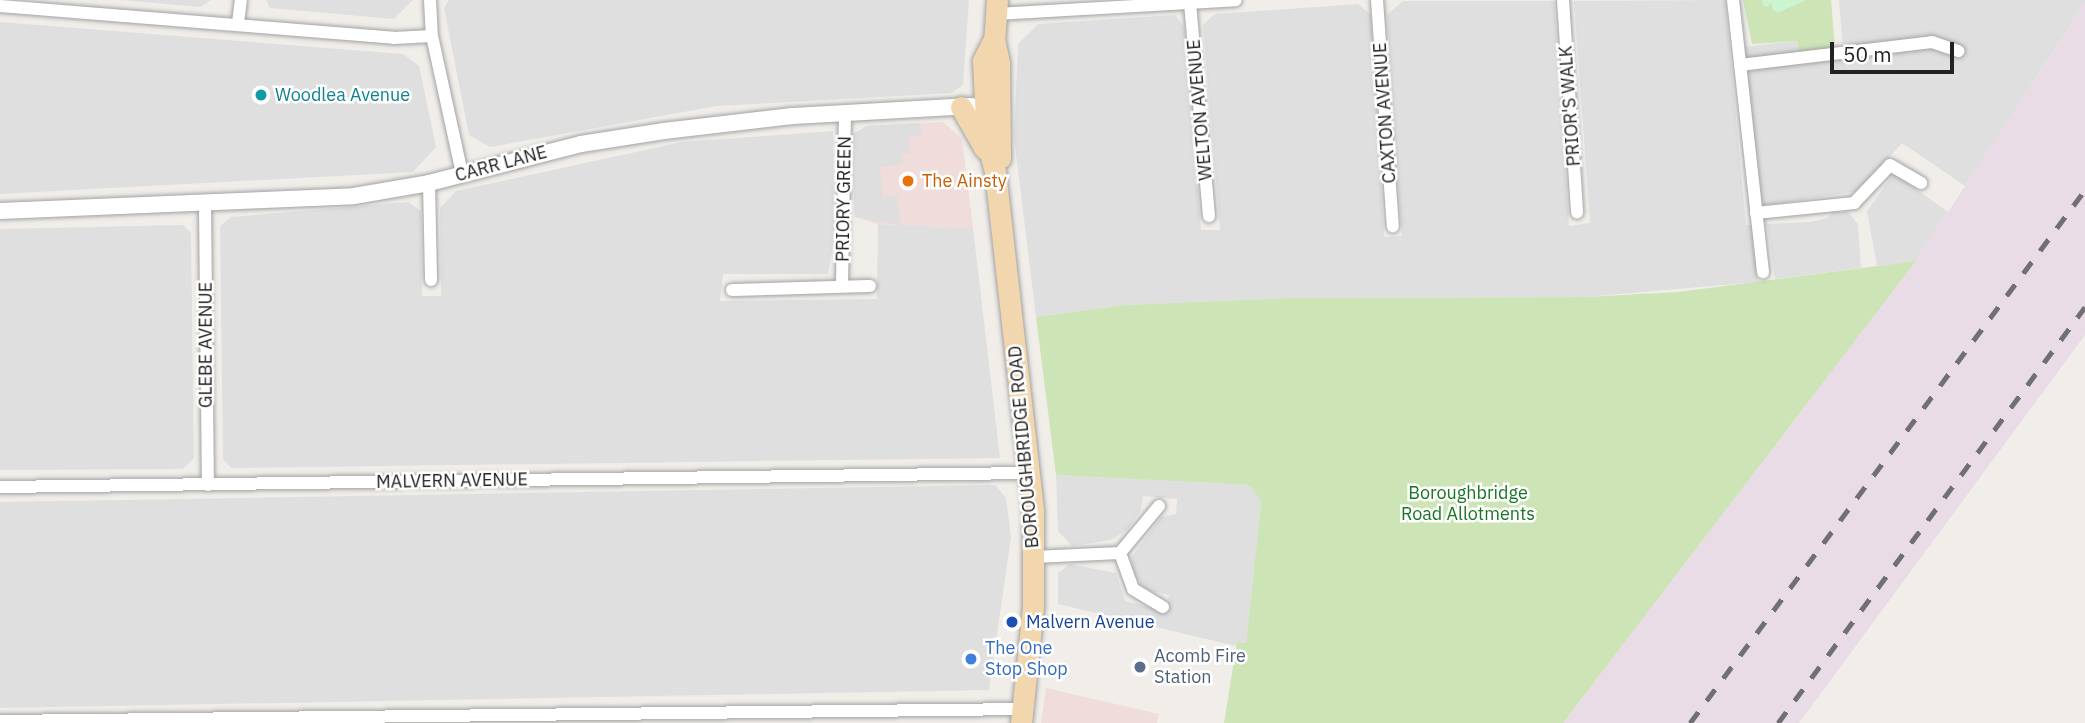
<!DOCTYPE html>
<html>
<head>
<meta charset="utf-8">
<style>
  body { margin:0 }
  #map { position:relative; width:2085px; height:723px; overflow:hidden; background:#f1eeea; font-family:"IBM Plex Sans",sans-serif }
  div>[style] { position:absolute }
  .residential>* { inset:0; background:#dfdfdf }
  .commercial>* { inset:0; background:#efdcdb }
  .industrial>* { inset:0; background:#e9dce6 }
  .grass>* { inset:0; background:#cce4b6 }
  .park>* { inset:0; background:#cdf4d1 }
  .parking>* { inset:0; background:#dedede }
  .roads { filter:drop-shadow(0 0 2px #a3a3a3) drop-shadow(0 0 2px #a3a3a3) }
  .minor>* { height:12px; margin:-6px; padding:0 6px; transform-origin:6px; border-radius:6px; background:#fff }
  .tertiary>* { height:16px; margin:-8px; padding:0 8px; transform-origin:8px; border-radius:8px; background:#fff }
  .primary>* { height:21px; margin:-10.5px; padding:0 10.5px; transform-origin:10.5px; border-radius:10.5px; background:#f2d6ad }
  .rail>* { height:5px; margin-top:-2.5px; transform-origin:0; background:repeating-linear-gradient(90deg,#707070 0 14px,transparent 0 28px) }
  .dots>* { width:19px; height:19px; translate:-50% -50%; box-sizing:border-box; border:4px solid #fff; border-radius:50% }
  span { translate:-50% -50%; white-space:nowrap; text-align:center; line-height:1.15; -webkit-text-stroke:5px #fff; paint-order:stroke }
  .culture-label { font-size:18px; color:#0d838f }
  .left { translate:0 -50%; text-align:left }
  .street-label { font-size:18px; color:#222 }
  .food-label { font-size:18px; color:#c56008 }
  .park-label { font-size:18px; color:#197623 }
  .transit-label { font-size:18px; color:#164399 }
  .shop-label { font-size:18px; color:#366cbe }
  .service-label { font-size:18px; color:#4e5e75 }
  .scale { position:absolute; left:1830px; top:42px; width:124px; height:32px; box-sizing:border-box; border:4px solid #222; border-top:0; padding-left:9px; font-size:21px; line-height:24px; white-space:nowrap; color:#222; -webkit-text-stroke:5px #fff; paint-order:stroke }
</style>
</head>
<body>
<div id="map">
  <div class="residential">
    <i style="clip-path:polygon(121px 0,211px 0,200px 7px)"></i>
    <i style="clip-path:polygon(266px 0,413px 0,394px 19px,270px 8px)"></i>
    <i style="clip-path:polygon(449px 0,969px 0,963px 85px,951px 93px,717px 106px,490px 147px,469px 135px,444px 8px)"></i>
    <i style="clip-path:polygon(1725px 0,1746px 225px,1752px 225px,1758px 282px,1585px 297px,1288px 298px,1125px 305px,1036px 317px,1014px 137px,1018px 44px,1038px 24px,1175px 15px,1184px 27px,1201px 230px,1220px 230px,1203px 25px,1215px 14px,1358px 4px,1371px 15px,1384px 237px,1402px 236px,1387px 15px,1403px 1px,1554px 1px,1569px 226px,1590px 223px,1574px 1px)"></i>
    <i style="clip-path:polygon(1839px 0,2085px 0,2085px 3px,1965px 186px,1902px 143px,1859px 191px,1761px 206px,1742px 47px,1797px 41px,1799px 53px,1930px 38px,1843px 48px)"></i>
    <i style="clip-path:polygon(0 22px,403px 54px,419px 66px,436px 147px,413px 172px,0 194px)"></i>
    <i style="clip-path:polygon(833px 131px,834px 240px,828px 274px,723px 274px,720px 301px,877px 299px,878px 224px,973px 228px,1000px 458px,231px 468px,223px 459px,220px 226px,231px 217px,408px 202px,421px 211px,422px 296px,441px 296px,440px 208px,456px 191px,682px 142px)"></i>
    <i style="clip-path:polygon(1894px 173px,1948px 212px,1916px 261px,1877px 266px,1867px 211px)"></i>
    <i style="clip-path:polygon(1832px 212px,1848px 212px,1858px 224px,1861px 268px,1775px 279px,1767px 224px,1810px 222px,1828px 218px)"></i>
    <i style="clip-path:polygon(183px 225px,191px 233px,194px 458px,183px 469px,0 470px,0 229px)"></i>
    <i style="clip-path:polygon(1056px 475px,1250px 485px,1261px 502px,1246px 643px,1237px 642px,1236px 646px,1058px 604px,1058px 573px,1070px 564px,1116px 573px,1125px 601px,1166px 611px,1169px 595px,1147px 590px,1134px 576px,1131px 558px,1161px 517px,1176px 514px,1177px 499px,1143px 496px,1141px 510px,1128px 529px,1111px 540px,1072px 546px,1058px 531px)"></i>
    <i style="clip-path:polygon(995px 485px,1006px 498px,1011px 537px,989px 690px,0 708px,0 502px)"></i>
  </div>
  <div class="commercial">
    <i style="clip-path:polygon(943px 122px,962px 139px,973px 228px,878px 224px,855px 217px,851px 135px,867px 126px)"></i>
    <i style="clip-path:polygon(1046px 688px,1159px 714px,1157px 723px,1041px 723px)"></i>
  </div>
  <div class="industrial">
    <i style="clip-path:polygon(2085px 3px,2085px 335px,1799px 723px,1563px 723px,1916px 261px)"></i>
  </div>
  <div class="grass">
    <i style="clip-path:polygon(1743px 0,1831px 0,1835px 49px,1799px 53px,1797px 41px,1752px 44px)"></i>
    <i style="clip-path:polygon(1916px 261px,1563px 723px,1224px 723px,1237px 642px,1246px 643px,1261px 502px,1250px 485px,1056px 475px,1036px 317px,1125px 305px,1288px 298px,1585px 297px,1678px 292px)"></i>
  </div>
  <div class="park">
    <i style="clip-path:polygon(1762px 0,1806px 0,1780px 12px,1773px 11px,1771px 2px,1767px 7px,1763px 5px)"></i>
  </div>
  <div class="parking">
    <i style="clip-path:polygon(920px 123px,921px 135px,909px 136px,910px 153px,902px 154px,903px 164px,880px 167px,883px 197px,897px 196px,900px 225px,855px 217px,851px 135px,867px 126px)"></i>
  </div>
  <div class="roads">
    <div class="minor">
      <i style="left:430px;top:0;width:36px;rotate:87deg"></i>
      <i style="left:432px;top:36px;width:141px;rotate:77.7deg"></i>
      <i style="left:1377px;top:0;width:227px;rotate:86deg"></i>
      <i style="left:1563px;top:0;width:213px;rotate:86.2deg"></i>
      <i style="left:1733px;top:0;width:274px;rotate:83.7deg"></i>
      <i style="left:1190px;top:3px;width:214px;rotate:84.9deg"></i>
      <i style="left:0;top:6px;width:395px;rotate:4.6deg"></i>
      <i style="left:394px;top:38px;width:38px;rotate:-3deg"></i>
      <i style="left:996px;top:14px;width:240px;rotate:-3.3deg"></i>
      <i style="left:238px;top:23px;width:23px;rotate:-83deg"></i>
      <i style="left:1740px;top:65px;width:193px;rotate:-6.8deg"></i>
      <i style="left:1932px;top:42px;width:28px;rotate:19deg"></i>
      <i style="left:429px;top:183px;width:97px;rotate:88.8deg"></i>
      <i style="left:205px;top:205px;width:280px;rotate:89.4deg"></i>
      <i style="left:1756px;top:213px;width:99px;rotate:-5.8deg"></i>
      <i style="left:1854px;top:203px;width:52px;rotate:-46.5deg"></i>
      <i style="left:1890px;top:165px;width:36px;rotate:30deg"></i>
      <i style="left:842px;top:285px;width:172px;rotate:-89deg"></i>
      <i style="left:732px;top:290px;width:138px;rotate:-1.7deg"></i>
      <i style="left:0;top:487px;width:1030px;rotate:-0.78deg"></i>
      <i style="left:1159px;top:506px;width:61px;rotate:129.7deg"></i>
      <i style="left:1120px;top:553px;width:38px;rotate:70deg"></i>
      <i style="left:1133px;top:589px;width:35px;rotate:31deg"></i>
      <i style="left:1034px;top:557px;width:86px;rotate:-2.7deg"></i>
      <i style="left:0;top:721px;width:1023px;rotate:-0.67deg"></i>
    </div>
    <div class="tertiary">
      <i style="left:0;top:211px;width:354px;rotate:-2.4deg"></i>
      <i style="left:354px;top:196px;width:76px;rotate:-9.8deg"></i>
      <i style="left:429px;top:183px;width:157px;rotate:-14.4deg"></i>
      <i style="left:581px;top:144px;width:84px;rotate:-8.9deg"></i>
      <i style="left:664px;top:131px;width:129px;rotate:-6.7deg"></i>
      <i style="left:792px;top:116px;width:180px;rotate:-3.2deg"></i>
    </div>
    <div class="primary">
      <i style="left:997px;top:0;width:39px;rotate:94deg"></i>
      <i style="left:994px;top:39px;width:24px;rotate:78deg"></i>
      <i style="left:999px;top:62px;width:96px;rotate:89.4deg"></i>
      <i style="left:994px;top:39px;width:25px;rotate:117deg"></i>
      <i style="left:983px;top:61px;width:79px;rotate:87.1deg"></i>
      <i style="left:987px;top:140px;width:32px;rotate:76deg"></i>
      <i style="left:995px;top:171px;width:343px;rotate:83.6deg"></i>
      <i style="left:1033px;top:512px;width:95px;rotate:90deg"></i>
      <i style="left:1033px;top:607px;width:117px;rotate:95.9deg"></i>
      <i style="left:961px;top:107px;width:48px;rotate:60.3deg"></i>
    </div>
  </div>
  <div class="rail">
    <i style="left:1690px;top:723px;width:663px;rotate:-53.46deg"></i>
    <i style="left:1778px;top:723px;width:517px;rotate:-53.57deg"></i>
  </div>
  <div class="dots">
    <i style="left:261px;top:95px;background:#0f9aa8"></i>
    <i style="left:908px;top:181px;background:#e8710a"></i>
    <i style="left:1012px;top:622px;background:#1a4fb4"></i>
    <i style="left:971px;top:659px;background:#3f7fe0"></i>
    <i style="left:1140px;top:667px;background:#5c6f8a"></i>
  </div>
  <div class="culture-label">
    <span class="left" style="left:275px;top:95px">Woodlea Avenue</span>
  </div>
  <div class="street-label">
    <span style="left:1570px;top:106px;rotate:-94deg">PRIOR'S WALK</span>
    <span style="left:1200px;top:110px;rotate:-95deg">WELTON AVENUE</span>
    <span style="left:1385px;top:113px;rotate:-94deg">CAXTON AVENUE</span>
    <span style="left:501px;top:164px;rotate:-15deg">CARR LANE</span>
    <span style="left:844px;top:199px;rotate:-89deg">PRIORY GREEN</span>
    <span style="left:206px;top:345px;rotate:-90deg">GLEBE AVENUE</span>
    <span style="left:1024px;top:447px;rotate:-95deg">BOROUGHBRIDGE ROAD</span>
    <span style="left:452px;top:481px;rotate:-1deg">MALVERN AVENUE</span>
  </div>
  <div class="food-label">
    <span class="left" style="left:922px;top:181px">The Ainsty</span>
  </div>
  <div class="park-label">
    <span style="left:1468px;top:504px">Boroughbridge<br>Road Allotments</span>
  </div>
  <div class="transit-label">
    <span class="left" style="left:1026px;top:622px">Malvern Avenue</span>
  </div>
  <div class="shop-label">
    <span class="left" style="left:985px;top:659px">The One<br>Stop Shop</span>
  </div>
  <div class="service-label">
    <span class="left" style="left:1154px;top:667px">Acomb Fire<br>Station</span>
  </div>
  <div class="scale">50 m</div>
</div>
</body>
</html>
